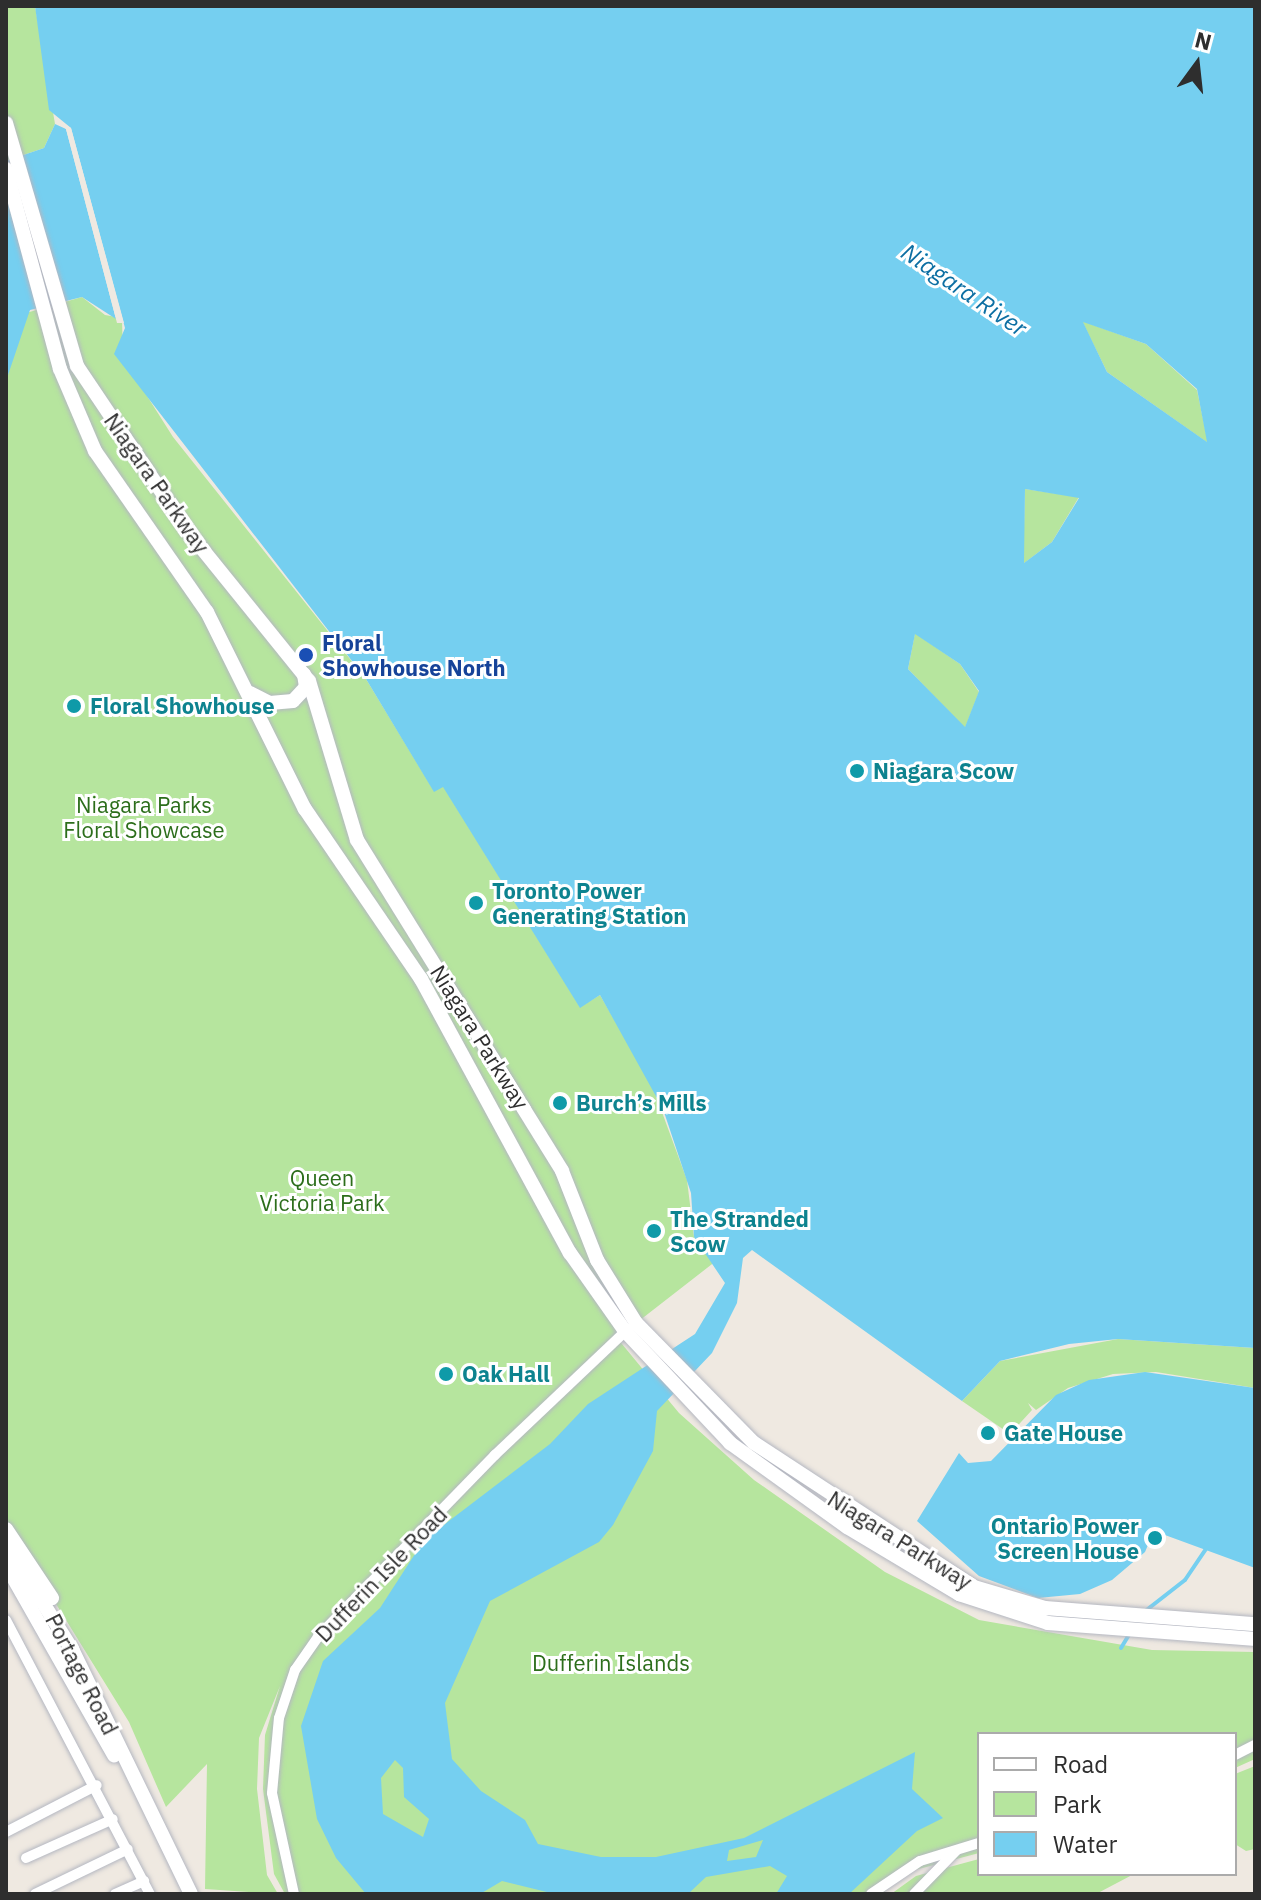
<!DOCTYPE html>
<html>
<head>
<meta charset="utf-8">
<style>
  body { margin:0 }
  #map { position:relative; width:1261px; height:1900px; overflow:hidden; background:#efe9e1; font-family:"IBM Plex Sans",sans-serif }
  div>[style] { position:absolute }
  .green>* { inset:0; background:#b6e59e }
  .water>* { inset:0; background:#75cff0 }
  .pier>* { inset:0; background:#efe9e1 }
  .stream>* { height:4px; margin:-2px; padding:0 2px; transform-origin:2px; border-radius:2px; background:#75cff0 }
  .roads { filter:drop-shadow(0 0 2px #b4b7c1) drop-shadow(0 0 2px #b4b7c1) }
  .minor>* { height:10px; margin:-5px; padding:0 5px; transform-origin:5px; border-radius:5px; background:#fff }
  .secondary>* { height:14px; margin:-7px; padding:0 7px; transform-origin:7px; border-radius:7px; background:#fff }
  .dots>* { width:22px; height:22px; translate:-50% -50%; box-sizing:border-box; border:4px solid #fff; border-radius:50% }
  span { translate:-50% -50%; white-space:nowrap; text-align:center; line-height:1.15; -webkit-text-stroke:6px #fff; paint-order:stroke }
  .street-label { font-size:22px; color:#2e2e2e }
  .transit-label { font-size:22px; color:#164399; font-weight:700 }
  .left { translate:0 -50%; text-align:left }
  .culture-label { font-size:22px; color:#0d838f; font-weight:700 }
  .right { translate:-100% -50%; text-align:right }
  .park-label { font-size:22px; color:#2c6e1b }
  .water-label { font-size:24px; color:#0d6fa3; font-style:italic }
  .frame { position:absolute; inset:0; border:8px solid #2e2e2e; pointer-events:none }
  .legend { position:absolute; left:977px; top:1732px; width:260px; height:144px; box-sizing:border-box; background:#fff; border:2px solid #ababab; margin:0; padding:10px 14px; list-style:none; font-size:24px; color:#2e2e2e }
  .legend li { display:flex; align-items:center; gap:16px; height:40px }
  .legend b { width:40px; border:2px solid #ababab }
  .north { position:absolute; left:1157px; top:24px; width:80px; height:80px; -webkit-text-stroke:6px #fff; paint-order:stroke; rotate:15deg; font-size:22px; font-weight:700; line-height:32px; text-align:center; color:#2e2e2e }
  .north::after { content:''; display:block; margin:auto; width:28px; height:36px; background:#2e2e2e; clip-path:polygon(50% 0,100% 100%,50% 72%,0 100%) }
</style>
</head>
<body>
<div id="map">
  <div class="green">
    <i style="clip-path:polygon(6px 6px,35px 6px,55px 124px,44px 148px,6px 161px)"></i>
    <i style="clip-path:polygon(82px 297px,105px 315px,122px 318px,123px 358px,173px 437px,366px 679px,434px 791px,443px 786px,580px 1007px,600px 995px,652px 1085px,687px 1180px,694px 1237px,716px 1261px,617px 1338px,679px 1413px,754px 1480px,885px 1572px,979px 1620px,1152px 1650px,1255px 1652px,1255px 1759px,1235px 1768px,1235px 1734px,979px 1734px,979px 1853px,911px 1871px,881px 1894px,285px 1894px,274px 1874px,263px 1789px,265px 1735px,280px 1686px,259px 1738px,257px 1789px,267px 1875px,278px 1894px,205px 1889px,207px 1764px,166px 1807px,129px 1722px,6px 1523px,6px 381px,26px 313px)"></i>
    <i style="clip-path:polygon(1082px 321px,1146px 344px,1197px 390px,1208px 443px,1107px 372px)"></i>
    <i style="clip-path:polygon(1025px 489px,1079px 497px,1052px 542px,1023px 564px)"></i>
    <i style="clip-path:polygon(915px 633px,960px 664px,979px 692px,965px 728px,908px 669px)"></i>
    <i style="clip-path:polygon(1118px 1339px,1255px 1348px,1255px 1388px,1156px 1372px,1113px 1374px,1068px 1388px,1036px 1410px,1028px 1403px,1032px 1410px,1010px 1434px,962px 1401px,1000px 1361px)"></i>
    <i style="clip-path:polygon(1255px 1766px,1255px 1849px,1246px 1851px,1235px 1844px,1235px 1774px)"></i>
    <i style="clip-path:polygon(979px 1859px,979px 1874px,1134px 1874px,1096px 1894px,891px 1894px,916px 1876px)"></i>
  </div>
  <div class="water">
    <i style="clip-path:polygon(evenodd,35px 6px,1255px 6px,1255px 1348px,1118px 1339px,1069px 1344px,1000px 1361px,962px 1401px,752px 1250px,743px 1258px,737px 1303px,712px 1353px,657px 1411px,653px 1451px,613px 1525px,599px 1542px,490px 1601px,445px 1703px,452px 1759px,481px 1791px,525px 1820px,538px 1844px,601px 1857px,656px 1857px,744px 1838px,915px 1752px,912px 1789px,943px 1818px,917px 1831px,849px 1894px,776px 1894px,787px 1876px,770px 1866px,706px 1877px,688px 1894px,555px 1894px,502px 1881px,480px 1894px,366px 1894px,336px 1858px,317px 1819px,301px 1726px,323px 1661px,380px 1608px,424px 1540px,550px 1444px,588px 1404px,695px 1334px,725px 1283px,694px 1237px,691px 1193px,663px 1109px,600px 995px,580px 1008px,443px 787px,434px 792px,366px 679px,114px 354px,125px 328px,71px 128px,49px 110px,35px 6px,1083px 322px,1146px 344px,1197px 389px,1207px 442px,1107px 372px,1083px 322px,35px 6px,1025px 489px,1079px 498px,1052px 542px,1024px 563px,1025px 489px,35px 6px,915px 634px,960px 664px,979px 691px,965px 727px,908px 669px,915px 634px,35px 6px,395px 1760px,403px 1768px,404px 1797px,429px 1819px,423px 1837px,383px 1814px,381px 1778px,395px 1760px,35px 6px,763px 1840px,756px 1857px,727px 1861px,729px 1850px,763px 1840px)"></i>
    <i style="clip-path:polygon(55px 124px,66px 129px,116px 319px,82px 297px,30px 310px,6px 381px,6px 161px,44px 148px)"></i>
    <i style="clip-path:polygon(1145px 1372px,1255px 1388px,1255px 1568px,1154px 1531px,1145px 1552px,1112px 1580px,1080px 1594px,1038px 1598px,979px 1576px,917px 1521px,959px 1453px,968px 1463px,991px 1461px,1056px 1395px,1089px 1380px)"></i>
  </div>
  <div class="pier">
    <i style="clip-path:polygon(55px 118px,71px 128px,124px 323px,117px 323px,66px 129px)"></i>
  </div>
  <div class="stream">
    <i style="left:1144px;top:1612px;width:52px;rotate:-38deg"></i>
    <i style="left:1185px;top:1580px;width:37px;rotate:-56deg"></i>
    <i style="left:1121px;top:1648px;width:17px;rotate:-59deg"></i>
  </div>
  <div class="roads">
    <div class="minor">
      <i style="left:6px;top:1620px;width:310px;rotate:62.3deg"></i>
      <i style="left:1235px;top:1755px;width:22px;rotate:-27deg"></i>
      <i style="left:6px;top:1832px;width:102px;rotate:-27.3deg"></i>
      <i style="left:26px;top:1858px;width:95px;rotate:-24.1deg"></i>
      <i style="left:35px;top:1894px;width:103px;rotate:-25.8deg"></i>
      <i style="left:115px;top:1894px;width:32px;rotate:-24deg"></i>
      <i style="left:294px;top:1894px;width:103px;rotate:-102.3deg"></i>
      <i style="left:272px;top:1793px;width:75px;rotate:-84.7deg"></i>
      <i style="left:279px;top:1718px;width:51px;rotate:-71.6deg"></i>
      <i style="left:295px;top:1670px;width:40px;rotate:-55.1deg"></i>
      <i style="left:318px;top:1637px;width:254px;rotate:-45.8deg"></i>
      <i style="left:495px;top:1455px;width:183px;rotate:-43.5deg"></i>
      <i style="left:871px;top:1894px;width:59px;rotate:-34deg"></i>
      <i style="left:920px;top:1861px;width:62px;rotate:-17deg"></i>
      <i style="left:914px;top:1894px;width:60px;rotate:-45.7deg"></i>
    </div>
    <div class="secondary">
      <i style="left:6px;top:123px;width:253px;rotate:73.7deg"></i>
      <i style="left:77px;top:366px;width:197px;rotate:56.1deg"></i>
      <i style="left:187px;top:530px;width:194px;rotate:51.1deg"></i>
      <i style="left:309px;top:681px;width:166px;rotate:73.2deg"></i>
      <i style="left:357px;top:840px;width:389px;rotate:58.2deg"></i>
      <i style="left:562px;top:1171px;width:96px;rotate:68.5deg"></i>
      <i style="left:597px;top:1260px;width:74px;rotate:58.2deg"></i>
      <i style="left:636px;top:1323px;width:168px;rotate:45.5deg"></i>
      <i style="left:754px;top:1443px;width:263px;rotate:33.2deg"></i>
      <i style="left:974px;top:1587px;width:74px;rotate:16.5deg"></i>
      <i style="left:1045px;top:1608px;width:211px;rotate:4.4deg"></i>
      <i style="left:6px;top:169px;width:207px;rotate:74.9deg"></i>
      <i style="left:60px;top:369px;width:89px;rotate:66.9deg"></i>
      <i style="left:95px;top:451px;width:196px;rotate:55.2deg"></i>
      <i style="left:207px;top:612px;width:220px;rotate:63.6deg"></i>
      <i style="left:305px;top:809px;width:206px;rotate:55.7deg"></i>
      <i style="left:421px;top:979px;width:312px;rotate:61.5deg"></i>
      <i style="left:570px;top:1253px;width:95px;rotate:54.8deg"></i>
      <i style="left:625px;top:1331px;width:154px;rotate:46.8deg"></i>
      <i style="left:730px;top:1443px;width:144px;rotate:35.7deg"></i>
      <i style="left:847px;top:1527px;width:131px;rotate:30.9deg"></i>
      <i style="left:959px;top:1594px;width:94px;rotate:18deg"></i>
      <i style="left:1048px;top:1623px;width:208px;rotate:4.4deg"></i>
      <i style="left:250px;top:693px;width:22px;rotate:27deg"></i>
      <i style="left:270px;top:703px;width:23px;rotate:-5deg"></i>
      <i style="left:293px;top:701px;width:19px;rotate:-47deg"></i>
      <i style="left:306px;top:687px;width:13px;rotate:-99deg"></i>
      <i style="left:6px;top:1529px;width:83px;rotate:56.3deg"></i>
      <i style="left:6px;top:1544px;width:126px;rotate:57.9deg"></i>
      <i style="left:73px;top:1651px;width:270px;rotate:64.1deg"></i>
      <i style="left:6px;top:1565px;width:219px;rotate:60.4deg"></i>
    </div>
  </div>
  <div class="dots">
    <i style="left:306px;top:655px;background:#1a4fb4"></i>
    <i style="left:74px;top:706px;background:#0f9aa8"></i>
    <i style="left:857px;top:771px;background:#0f9aa8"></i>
    <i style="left:476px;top:903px;background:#0f9aa8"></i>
    <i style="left:560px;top:1103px;background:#0f9aa8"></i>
    <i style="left:654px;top:1231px;background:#0f9aa8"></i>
    <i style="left:446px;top:1374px;background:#0f9aa8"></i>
    <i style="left:988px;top:1433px;background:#0f9aa8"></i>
    <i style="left:1155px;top:1538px;background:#0f9aa8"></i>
  </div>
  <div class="street-label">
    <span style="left:157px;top:483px;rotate:55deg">Niagara Parkway</span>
    <span style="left:480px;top:1037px;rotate:58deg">Niagara Parkway</span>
    <span style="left:900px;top:1540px;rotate:32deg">Niagara Parkway</span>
    <span style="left:381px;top:1574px;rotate:-46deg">Dufferin Isle Road</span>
    <span style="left:82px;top:1674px;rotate:63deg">Portage Road</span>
  </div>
  <div class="transit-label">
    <span class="left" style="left:322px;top:655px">Floral<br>Showhouse North</span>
  </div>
  <div class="culture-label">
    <span class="left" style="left:90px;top:706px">Floral Showhouse</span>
    <span class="left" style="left:873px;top:771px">Niagara Scow</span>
    <span class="left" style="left:492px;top:903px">Toronto Power<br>Generating Station</span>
    <span class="left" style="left:576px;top:1103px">Burch’s Mills</span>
    <span class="left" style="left:670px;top:1231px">The Stranded<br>Scow</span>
    <span class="left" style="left:462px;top:1374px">Oak Hall</span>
    <span class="left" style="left:1004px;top:1433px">Gate House</span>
    <span class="right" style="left:1139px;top:1538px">Ontario Power<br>Screen House</span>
  </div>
  <div class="park-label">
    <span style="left:144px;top:817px">Niagara Parks<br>Floral Showcase</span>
    <span style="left:322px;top:1190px">Queen<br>Victoria Park</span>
    <span style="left:611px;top:1663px">Dufferin Islands</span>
  </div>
  <div class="water-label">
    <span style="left:964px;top:290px;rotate:34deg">Niagara River</span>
  </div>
  <div class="frame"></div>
  <ul class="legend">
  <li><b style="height:10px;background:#fff"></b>Road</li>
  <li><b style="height:22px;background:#b6e59e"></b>Park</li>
  <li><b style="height:22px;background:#75cff0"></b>Water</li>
  </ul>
  <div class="north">N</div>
</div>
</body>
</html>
